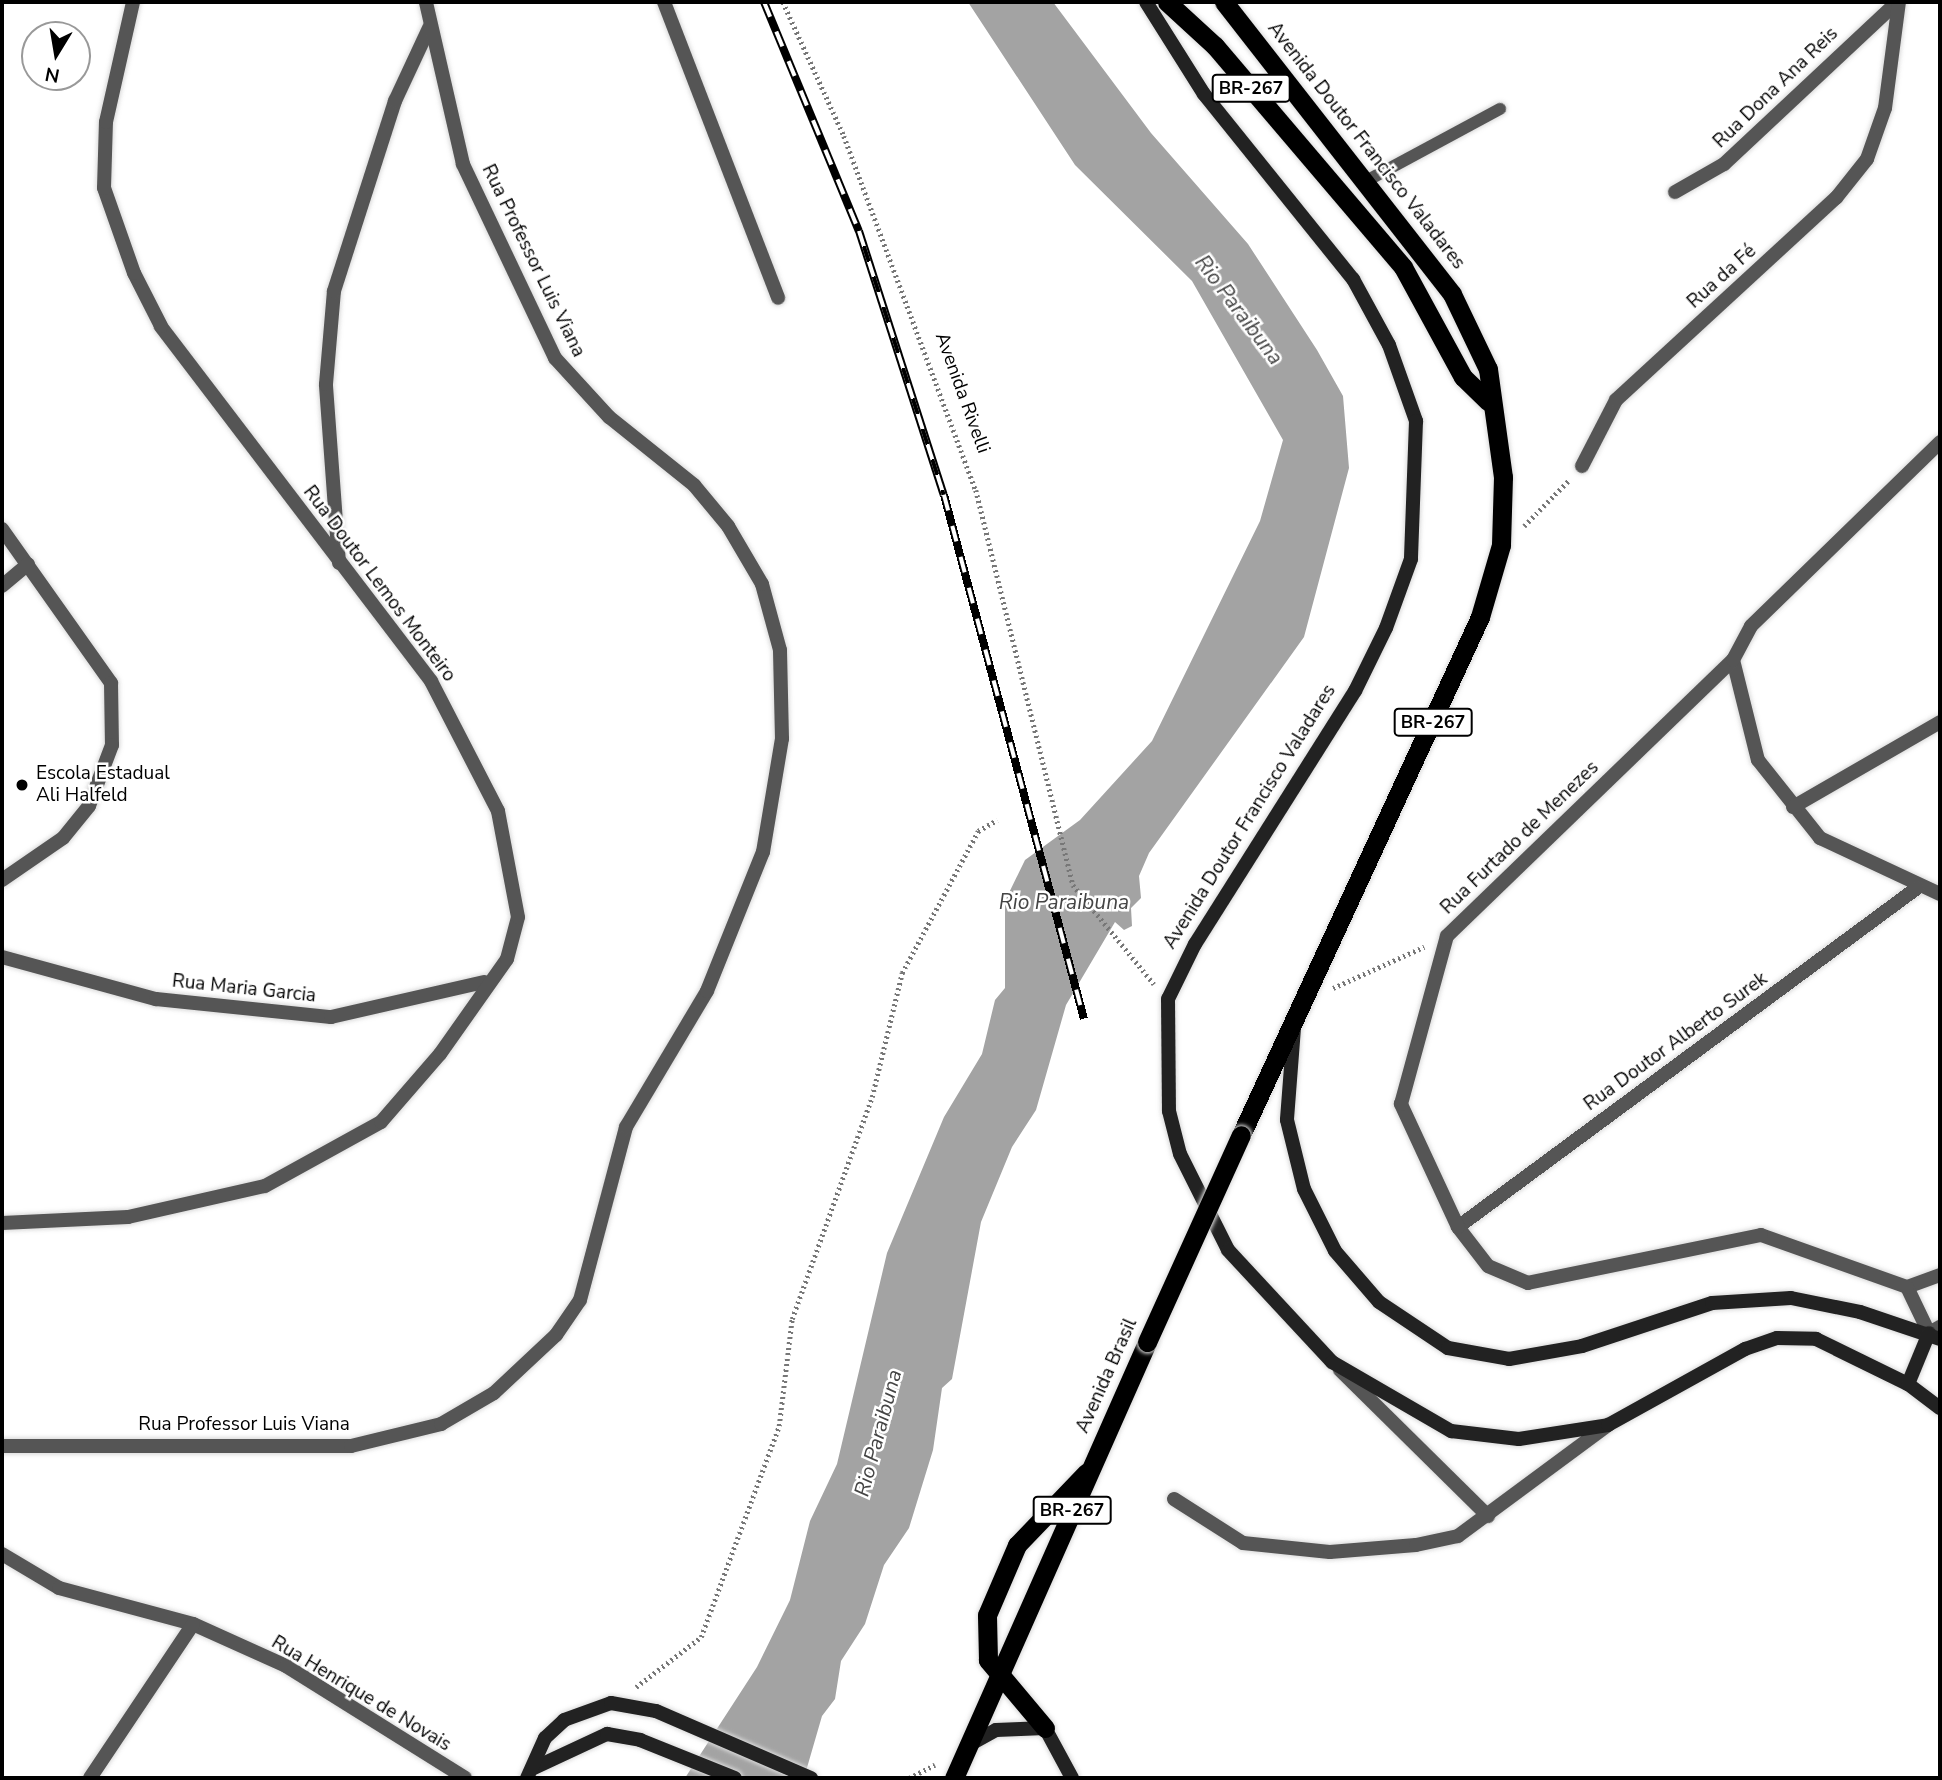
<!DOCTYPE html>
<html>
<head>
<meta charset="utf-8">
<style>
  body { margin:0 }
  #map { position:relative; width:1942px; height:1780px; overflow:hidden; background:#fff; font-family:"Nunito Sans",sans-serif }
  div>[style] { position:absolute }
  .water>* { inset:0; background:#a3a3a3 }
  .path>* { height:4.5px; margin-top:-2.25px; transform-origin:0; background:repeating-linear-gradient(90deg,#777 0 2px,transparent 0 5.5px) }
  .roads { filter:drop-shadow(0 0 2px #dbdbdb) drop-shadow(0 0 2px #dbdbdb) }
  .service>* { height:12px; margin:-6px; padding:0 6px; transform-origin:6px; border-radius:6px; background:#555 }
  .minor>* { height:14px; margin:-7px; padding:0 7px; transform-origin:7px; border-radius:7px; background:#555 }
  .secondary>* { height:14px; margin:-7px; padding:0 7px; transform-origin:7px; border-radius:7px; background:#222 }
  .trunk>* { height:19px; margin:-9.5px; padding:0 9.5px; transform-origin:9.5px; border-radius:9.5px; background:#000 }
  .rail>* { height:8px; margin-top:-4px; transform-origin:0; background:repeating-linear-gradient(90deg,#fff 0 16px,#000 0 32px); box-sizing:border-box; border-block:2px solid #000 }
  .bridges { filter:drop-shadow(0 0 2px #dbdbdb) drop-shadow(0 0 2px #dbdbdb) }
  .trunk-bridge>* { height:19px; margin:-9.5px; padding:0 9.5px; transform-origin:9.5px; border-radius:9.5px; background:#000 }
  .dots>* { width:19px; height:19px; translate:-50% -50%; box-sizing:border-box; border:4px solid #fff; border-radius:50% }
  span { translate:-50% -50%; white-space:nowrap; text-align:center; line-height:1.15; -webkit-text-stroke:5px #fff; paint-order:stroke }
  .shield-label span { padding:2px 5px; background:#fff; border:2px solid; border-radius:5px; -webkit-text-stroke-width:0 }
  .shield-label { font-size:18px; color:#000; font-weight:700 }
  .street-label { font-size:19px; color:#000 }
  .poi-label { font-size:19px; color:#000 }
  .left { translate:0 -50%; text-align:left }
  .water-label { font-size:21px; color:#444; font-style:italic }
  .frame { position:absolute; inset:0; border:4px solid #000; pointer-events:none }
  .north { position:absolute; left:21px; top:21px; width:70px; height:70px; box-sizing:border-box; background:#fff; border:2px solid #999; border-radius:50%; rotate:191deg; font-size:19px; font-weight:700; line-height:28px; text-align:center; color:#000 }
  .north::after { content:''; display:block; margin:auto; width:24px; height:32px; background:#000; clip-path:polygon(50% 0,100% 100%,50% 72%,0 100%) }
</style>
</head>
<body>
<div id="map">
  <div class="water">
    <i style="clip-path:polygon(968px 2px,1053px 2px,1151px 133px,1248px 244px,1317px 350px,1343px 396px,1349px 468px,1304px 637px,1149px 853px,1139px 876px,1141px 898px,1131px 908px,1132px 926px,1124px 930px,1115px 922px,1066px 1005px,1036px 1110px,1012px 1147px,981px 1222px,952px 1379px,942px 1388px,933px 1450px,909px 1528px,884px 1565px,865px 1624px,841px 1661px,835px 1699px,822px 1716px,804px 1778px,685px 1778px,757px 1667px,790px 1600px,810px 1521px,837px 1464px,887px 1253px,944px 1117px,982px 1054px,995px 1000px,1005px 988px,1005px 901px,1025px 860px,1080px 820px,1152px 741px,1260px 521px,1283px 440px,1192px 281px,1075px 165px)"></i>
  </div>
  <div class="path">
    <i style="left:783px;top:2px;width:147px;rotate:65.5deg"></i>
    <i style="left:844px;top:136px;width:378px;rotate:69.6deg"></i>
    <i style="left:976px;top:490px;width:407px;rotate:76.2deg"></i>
    <i style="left:1073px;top:885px;width:128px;rotate:50.7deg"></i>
    <i style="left:1524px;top:526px;width:64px;rotate:-45.6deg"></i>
    <i style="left:1333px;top:988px;width:100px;rotate:-24.3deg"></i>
    <i style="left:636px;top:1687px;width:82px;rotate:-37.6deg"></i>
    <i style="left:701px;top:1637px;width:225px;rotate:-69.7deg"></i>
    <i style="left:779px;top:1426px;width:108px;rotate:-83.1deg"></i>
    <i style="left:792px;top:1319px;width:236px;rotate:-70.2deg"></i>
    <i style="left:872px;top:1097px;width:128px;rotate:-76.4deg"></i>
    <i style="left:902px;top:973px;width:161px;rotate:-61.8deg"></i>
    <i style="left:978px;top:831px;width:22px;rotate:-30deg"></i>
    <i style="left:909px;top:1778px;width:29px;rotate:-27deg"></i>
  </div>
  <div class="roads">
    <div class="service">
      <i style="left:1368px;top:180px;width:150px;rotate:-28.3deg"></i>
    </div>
    <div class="minor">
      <i style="left:664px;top:2px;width:317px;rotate:68.9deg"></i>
      <i style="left:1675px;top:192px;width:56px;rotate:-29.7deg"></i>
      <i style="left:1724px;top:164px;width:237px;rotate:-43.1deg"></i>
      <i style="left:1582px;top:466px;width:74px;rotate:-62.7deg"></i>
      <i style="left:1616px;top:400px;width:299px;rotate:-42.6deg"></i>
      <i style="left:1836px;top:198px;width:50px;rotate:-51.5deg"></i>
      <i style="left:1867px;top:159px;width:54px;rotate:-70.6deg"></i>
      <i style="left:1885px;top:108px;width:107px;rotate:-82.5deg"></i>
      <i style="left:2px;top:529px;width:189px;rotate:54.7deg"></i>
      <i style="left:111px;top:683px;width:62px;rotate:89.1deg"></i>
      <i style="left:112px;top:745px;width:65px;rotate:110.7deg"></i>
      <i style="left:89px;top:806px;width:41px;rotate:129.1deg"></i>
      <i style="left:63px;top:838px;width:74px;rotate:145.5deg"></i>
      <i style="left:339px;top:563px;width:179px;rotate:-94.2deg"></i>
      <i style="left:326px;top:384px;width:93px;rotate:-85.1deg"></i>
      <i style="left:334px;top:291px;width:200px;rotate:-72.2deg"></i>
      <i style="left:395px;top:101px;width:81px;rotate:-65deg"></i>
      <i style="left:2px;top:586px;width:34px;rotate:-40deg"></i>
      <i style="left:1733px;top:660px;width:103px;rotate:76deg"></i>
      <i style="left:1758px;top:760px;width:100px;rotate:51.5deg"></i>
      <i style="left:1820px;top:838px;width:132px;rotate:25deg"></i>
      <i style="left:1793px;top:807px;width:170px;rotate:-30deg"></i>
      <i style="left:2px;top:957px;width:160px;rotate:15.3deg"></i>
      <i style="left:156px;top:999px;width:176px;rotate:5.9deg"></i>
      <i style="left:331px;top:1017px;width:157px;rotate:-12.9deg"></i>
      <i style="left:2px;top:1223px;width:126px;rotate:-2.7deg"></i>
      <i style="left:128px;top:1217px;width:140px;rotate:-12.8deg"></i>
      <i style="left:265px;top:1186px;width:132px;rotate:-28.9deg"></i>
      <i style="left:381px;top:1122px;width:90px;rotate:-49.1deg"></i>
      <i style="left:440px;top:1054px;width:116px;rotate:-54.8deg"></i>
      <i style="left:507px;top:959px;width:43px;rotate:-75.3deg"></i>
      <i style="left:518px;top:917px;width:108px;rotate:-100.7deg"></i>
      <i style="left:498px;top:811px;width:146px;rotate:-117.3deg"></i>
      <i style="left:431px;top:681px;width:446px;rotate:-127.3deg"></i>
      <i style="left:161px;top:326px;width:59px;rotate:-117deg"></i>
      <i style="left:134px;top:273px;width:90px;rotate:-109.4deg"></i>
      <i style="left:104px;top:188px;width:66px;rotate:-88.3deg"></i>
      <i style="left:106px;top:122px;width:123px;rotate:-77.3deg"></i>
      <i style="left:1458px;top:1227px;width:571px;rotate:-36.45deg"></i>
      <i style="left:1940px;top:1275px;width:35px;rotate:160deg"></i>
      <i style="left:1907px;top:1287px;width:51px;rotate:64.4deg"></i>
      <i style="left:1929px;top:1333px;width:13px;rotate:-29deg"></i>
      <i style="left:1907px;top:1287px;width:155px;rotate:-160.4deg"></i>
      <i style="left:1761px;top:1235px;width:238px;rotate:168.4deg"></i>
      <i style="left:1528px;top:1283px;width:43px;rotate:-157deg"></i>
      <i style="left:1488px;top:1266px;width:49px;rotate:-127.6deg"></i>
      <i style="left:1458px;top:1227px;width:136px;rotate:-114.9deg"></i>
      <i style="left:1401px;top:1104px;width:174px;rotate:-74.7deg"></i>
      <i style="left:1447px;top:936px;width:397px;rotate:-44deg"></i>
      <i style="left:1733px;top:660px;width:38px;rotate:-62deg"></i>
      <i style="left:1751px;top:626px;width:264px;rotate:-44.2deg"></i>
      <i style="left:1340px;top:1370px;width:208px;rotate:44.6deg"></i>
      <i style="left:2px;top:1446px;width:349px"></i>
      <i style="left:351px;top:1446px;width:93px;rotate:-13.7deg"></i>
      <i style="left:441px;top:1424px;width:61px;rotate:-30.3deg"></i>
      <i style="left:494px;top:1393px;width:85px;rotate:-43.1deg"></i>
      <i style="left:556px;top:1335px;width:42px;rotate:-55.6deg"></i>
      <i style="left:580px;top:1300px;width:179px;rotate:-75.1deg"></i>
      <i style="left:626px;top:1127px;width:158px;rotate:-59.2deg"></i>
      <i style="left:707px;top:991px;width:150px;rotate:-68.1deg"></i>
      <i style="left:763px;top:852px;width:115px;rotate:-80.5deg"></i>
      <i style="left:782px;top:739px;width:89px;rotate:-91.3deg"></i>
      <i style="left:780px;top:650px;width:68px;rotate:-105.3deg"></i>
      <i style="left:762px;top:584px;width:67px;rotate:-120.4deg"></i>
      <i style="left:728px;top:526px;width:53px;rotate:-129.7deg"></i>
      <i style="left:694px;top:485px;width:109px;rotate:-141.3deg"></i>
      <i style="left:609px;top:417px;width:80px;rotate:-132.5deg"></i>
      <i style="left:555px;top:358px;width:215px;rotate:-115.4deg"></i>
      <i style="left:463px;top:164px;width:166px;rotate:-102.9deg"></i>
      <i style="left:1174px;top:1499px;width:82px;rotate:32.5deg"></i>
      <i style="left:1243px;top:1543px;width:87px;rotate:5.9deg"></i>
      <i style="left:1330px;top:1552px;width:86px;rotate:-4.7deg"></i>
      <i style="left:1416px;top:1545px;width:43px;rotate:-12.1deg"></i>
      <i style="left:1458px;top:1536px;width:187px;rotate:-36.5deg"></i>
      <i style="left:2px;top:1554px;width:66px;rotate:30.8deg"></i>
      <i style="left:59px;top:1588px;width:139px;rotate:15deg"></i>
      <i style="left:193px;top:1624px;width:102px;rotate:24.3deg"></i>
      <i style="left:286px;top:1666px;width:211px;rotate:32deg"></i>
      <i style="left:90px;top:1778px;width:185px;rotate:-56.2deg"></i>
    </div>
    <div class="secondary">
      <i style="left:1146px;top:2px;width:109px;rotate:57.8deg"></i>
      <i style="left:1204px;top:94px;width:238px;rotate:51.2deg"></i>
      <i style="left:1353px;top:279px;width:75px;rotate:61.4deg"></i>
      <i style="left:1389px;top:345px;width:81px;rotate:70.4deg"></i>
      <i style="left:1416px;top:421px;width:138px;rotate:92.1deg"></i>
      <i style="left:1411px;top:559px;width:73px;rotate:109.9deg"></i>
      <i style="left:1386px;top:628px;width:70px;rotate:116.2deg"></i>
      <i style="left:1355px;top:691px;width:299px;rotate:122.3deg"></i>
      <i style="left:1195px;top:944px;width:61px;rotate:116.1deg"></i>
      <i style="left:1168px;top:999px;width:112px;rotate:89.5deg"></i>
      <i style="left:1169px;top:1111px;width:44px;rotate:75.7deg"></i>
      <i style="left:1180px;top:1154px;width:107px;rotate:63.4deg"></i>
      <i style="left:1228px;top:1250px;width:153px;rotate:47.1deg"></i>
      <i style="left:1332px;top:1362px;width:138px;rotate:30.1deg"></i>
      <i style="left:1451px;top:1431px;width:68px;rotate:6.7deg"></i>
      <i style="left:1519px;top:1439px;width:90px;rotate:-8.9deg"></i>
      <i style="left:1608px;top:1425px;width:157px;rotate:-29deg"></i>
      <i style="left:1745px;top:1349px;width:34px;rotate:-19deg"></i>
      <i style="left:1777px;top:1338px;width:39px;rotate:1deg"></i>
      <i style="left:1816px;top:1339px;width:102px;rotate:26.1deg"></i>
      <i style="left:1908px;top:1384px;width:40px;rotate:37deg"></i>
      <i style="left:1294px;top:1028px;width:92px;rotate:94.4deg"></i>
      <i style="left:1287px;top:1120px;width:71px;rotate:76.2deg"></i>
      <i style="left:1304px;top:1189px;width:69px;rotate:63.4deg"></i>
      <i style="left:1335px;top:1251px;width:67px;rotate:49.2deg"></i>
      <i style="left:1379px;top:1302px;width:83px;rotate:33.7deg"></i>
      <i style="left:1448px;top:1348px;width:62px;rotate:10.2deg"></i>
      <i style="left:1509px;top:1359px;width:74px;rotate:-10.1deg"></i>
      <i style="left:1582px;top:1346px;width:137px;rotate:-18.3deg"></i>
      <i style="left:1712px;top:1303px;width:79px;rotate:-3.6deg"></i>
      <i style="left:1791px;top:1298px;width:70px;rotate:11.5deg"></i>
      <i style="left:1860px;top:1312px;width:84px;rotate:18.6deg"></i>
      <i style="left:1908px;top:1384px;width:55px;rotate:-67.6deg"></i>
      <i style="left:969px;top:1745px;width:31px;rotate:-29deg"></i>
      <i style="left:996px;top:1730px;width:49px;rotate:-2.3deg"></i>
      <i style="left:1045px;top:1728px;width:57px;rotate:61.6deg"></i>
      <i style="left:534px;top:1768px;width:81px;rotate:-25deg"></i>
      <i style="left:607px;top:1734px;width:34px;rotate:10deg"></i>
      <i style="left:640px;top:1740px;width:102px;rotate:21.8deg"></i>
      <i style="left:527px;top:1778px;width:44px;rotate:-65.8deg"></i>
      <i style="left:545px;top:1738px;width:26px;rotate:-43deg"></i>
      <i style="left:564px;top:1720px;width:50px;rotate:-19.9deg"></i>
      <i style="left:611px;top:1703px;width:46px;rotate:10.1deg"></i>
      <i style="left:656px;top:1711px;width:169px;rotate:23.4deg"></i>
    </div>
    <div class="trunk">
      <i style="left:1167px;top:2px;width:65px;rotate:42.5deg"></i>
      <i style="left:1215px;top:46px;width:290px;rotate:49.6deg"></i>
      <i style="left:1403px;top:267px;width:125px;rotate:61.4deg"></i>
      <i style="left:1463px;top:377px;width:35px;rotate:44deg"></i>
      <i style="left:1224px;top:2px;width:370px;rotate:52deg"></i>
      <i style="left:1452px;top:294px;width:83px;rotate:64.4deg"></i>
      <i style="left:1488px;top:369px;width:109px;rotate:82.1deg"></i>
      <i style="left:1503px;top:477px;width:68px;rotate:91.7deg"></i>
      <i style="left:1501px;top:545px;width:75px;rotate:106.3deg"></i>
      <i style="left:1480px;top:617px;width:570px;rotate:114.77deg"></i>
      <i style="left:1045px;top:1728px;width:89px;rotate:-130deg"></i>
      <i style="left:988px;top:1660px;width:45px;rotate:-91.3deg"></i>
      <i style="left:987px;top:1615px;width:76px;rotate:-66.8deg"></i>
      <i style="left:1017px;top:1545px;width:100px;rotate:-46.2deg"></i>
      <i style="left:954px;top:1778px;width:477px;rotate:-66.1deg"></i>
    </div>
  </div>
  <div class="rail">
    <i style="left:764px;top:2px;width:248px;rotate:67.5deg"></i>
    <i style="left:859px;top:231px;width:277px;rotate:72.2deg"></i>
    <i style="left:944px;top:495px;width:542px;rotate:75.04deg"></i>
  </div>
  <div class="bridges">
    <div class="trunk-bridge">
      <i style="left:1147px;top:1342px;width:227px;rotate:-65.6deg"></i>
    </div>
  </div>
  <div class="dots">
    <i style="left:22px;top:785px;background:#000"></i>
  </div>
  <div class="shield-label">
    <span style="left:1251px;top:88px">BR-267</span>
    <span style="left:1433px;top:722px">BR-267</span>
    <span style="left:1072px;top:1510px">BR-267</span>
  </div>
  <div class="street-label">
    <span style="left:1776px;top:88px;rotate:-44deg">Rua Dona Ana Reis</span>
    <span style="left:1366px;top:146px;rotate:52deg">Avenida Doutor Francisco Valadares</span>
    <span style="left:533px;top:261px;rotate:64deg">Rua Professor Luis Viana</span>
    <span style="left:1722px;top:277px;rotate:-42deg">Rua da Fé</span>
    <span style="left:962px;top:393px;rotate:70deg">Avenida Rivelli</span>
    <span style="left:379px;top:584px;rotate:53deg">Rua Doutor Lemos Monteiro</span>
    <span style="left:1250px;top:817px;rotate:-58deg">Avenida Doutor Francisco Valadares</span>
    <span style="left:1520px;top:838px;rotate:-44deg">Rua Furtado de Menezes</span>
    <span style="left:244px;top:989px;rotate:6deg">Rua Maria Garcia</span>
    <span style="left:1676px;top:1042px;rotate:-36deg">Rua Doutor Alberto Surek</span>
    <span style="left:1107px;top:1376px;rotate:-66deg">Avenida Brasil</span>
    <span style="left:244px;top:1425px">Rua Professor Luis Viana</span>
    <span style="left:361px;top:1694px;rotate:31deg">Rua Henrique de Novais</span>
  </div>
  <div class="poi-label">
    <span class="left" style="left:36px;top:785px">Escola Estadual<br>Ali Halfeld</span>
  </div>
  <div class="water-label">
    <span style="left:1239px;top:310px;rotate:53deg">Rio Paraibuna</span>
    <span style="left:1064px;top:902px">Rio Paraibuna</span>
    <span style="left:878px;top:1433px;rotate:-75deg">Rio Paraibuna</span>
  </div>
  <div class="frame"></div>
  <div class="north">N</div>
</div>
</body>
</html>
